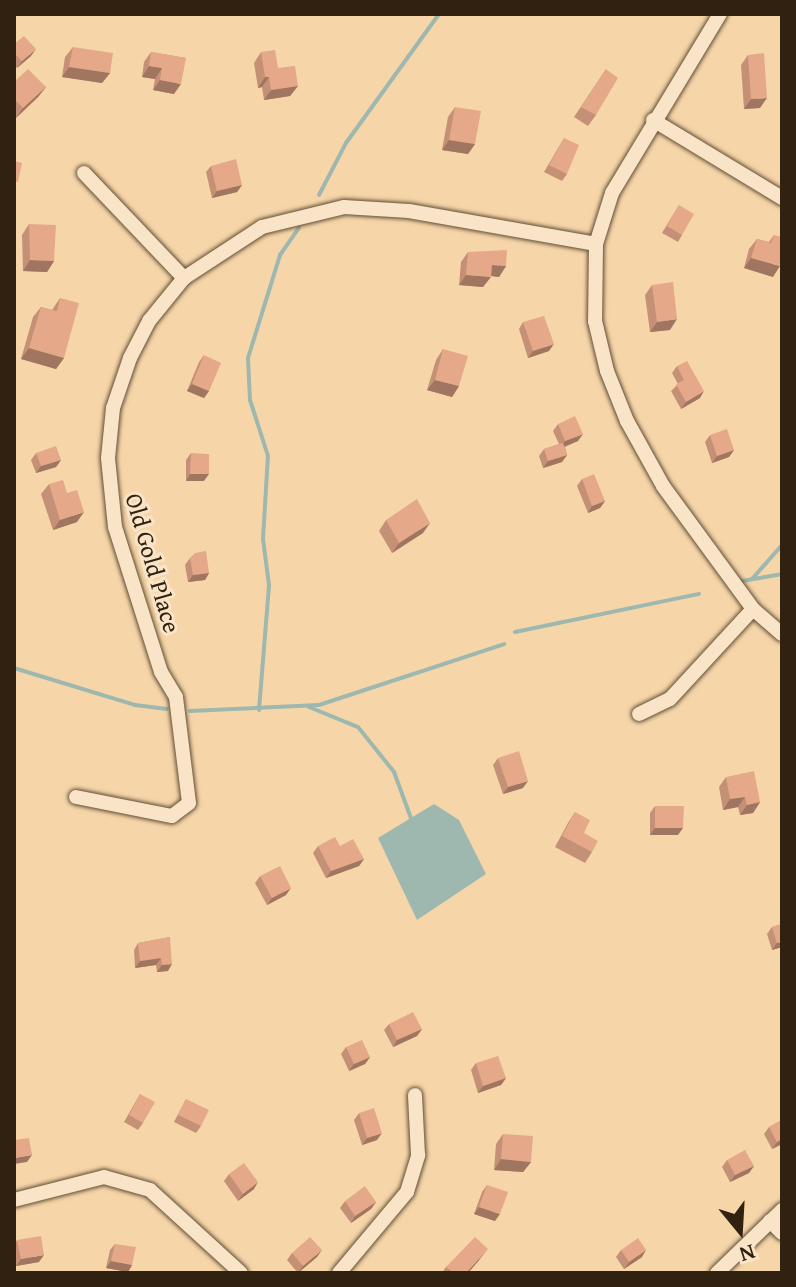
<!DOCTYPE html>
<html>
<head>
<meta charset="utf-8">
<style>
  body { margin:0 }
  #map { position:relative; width:796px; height:1287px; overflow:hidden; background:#f6d6a9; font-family:"Gentium Book Plus",serif }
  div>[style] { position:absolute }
  .water>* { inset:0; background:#9eb8af }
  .stream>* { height:4px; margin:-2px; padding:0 2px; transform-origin:2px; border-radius:2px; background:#9eb8af }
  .roads { filter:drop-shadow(0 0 2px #624e36) drop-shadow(0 0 2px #624e36) }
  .street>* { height:14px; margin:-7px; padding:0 7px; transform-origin:7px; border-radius:7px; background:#f9e4c7 }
  .wall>* { inset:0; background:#c59176 }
  .shaded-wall>* { inset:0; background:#a07660 }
  .building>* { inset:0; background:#e5a989 }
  span { translate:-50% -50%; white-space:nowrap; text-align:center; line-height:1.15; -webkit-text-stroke:6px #f9e4c7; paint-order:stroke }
  .street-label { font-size:24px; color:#302110 }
  .frame { position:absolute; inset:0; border:16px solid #302110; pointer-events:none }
  .north { position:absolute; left:700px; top:1191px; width:80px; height:80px; -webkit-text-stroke:6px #f9e4c7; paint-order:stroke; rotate:162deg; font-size:22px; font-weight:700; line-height:32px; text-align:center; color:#302110 }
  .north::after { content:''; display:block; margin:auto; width:28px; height:36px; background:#302110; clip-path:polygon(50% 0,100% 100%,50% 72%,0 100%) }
</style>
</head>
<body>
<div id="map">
  <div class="water">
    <i style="clip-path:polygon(434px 804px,459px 820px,486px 874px,417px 920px,378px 838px)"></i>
  </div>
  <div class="stream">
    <i style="left:319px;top:195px;width:59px;rotate:-62.6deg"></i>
    <i style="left:346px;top:143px;width:159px;rotate:-54.2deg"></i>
    <i style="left:752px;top:579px;width:45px;rotate:-48.6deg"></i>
    <i style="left:742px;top:581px;width:41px;rotate:-9.9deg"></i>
    <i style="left:515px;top:632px;width:188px;rotate:-11.7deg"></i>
    <i style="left:14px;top:668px;width:127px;rotate:17deg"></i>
    <i style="left:135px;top:705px;width:32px;rotate:7deg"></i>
    <i style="left:309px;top:707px;width:53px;rotate:22.2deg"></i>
    <i style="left:358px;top:727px;width:58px;rotate:51.3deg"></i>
    <i style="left:394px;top:772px;width:52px;rotate:69.8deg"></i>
    <i style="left:259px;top:710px;width:125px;rotate:-85.4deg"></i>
    <i style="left:269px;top:585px;width:46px;rotate:-97.4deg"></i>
    <i style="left:263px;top:539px;width:83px;rotate:-86.6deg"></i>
    <i style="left:268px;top:456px;width:59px;rotate:-107.8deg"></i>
    <i style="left:250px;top:400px;width:42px;rotate:-92.7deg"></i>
    <i style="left:248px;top:358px;width:108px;rotate:-72.7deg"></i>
    <i style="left:280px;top:255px;width:33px;rotate:-55deg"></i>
    <i style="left:190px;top:711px;width:129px;rotate:-2.7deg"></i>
    <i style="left:319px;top:705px;width:195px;rotate:-18.2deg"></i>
  </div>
  <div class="roads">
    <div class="street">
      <i style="left:720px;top:14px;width:209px;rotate:121.1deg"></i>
      <i style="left:612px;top:193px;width:53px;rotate:107.4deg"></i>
      <i style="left:596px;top:244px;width:77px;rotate:90.7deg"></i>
      <i style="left:595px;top:321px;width:51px;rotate:76.5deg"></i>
      <i style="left:607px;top:371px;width:54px;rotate:68.2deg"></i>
      <i style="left:627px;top:421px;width:74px;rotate:61deg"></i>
      <i style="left:663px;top:486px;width:152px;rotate:53.8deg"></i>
      <i style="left:753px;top:609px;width:38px;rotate:41deg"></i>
      <i style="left:653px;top:120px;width:151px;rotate:31.2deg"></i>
      <i style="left:84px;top:173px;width:145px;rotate:46.4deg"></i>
      <i style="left:639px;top:714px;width:34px;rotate:-26deg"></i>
      <i style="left:670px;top:699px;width:122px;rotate:-47.3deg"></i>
      <i style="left:76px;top:797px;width:98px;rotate:11.2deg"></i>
      <i style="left:172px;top:816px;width:21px;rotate:-37deg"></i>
      <i style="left:189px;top:803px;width:107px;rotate:-97deg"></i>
      <i style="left:176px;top:697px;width:29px;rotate:-121deg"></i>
      <i style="left:161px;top:672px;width:152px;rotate:-107.6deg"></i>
      <i style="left:115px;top:527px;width:69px;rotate:-95.8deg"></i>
      <i style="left:108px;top:458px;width:50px;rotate:-84.3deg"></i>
      <i style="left:113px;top:408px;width:53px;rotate:-71.2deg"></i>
      <i style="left:130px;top:358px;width:42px;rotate:-62.8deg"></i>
      <i style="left:149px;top:321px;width:55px;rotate:-50.9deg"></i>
      <i style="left:184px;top:278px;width:93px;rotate:-33.2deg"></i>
      <i style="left:262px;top:227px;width:84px;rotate:-13.7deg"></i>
      <i style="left:344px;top:207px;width:65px;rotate:3.5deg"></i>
      <i style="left:409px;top:211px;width:190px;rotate:10deg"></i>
      <i style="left:14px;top:1200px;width:93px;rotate:-14.3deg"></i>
      <i style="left:104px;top:1177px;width:48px;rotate:15.8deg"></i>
      <i style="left:150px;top:1190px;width:123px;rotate:42.4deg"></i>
      <i style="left:770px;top:1221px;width:17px;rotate:45deg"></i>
      <i style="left:339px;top:1273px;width:106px;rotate:-50deg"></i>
      <i style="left:407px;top:1192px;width:39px;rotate:-73deg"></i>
      <i style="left:418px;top:1155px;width:60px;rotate:-92.9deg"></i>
      <i style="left:717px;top:1273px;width:91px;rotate:-44.1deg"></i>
    </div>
  </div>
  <div class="wall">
    <i style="clip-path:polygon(14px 44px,31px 56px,17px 68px,14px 65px)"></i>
    <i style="clip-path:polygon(73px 47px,110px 73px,102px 83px,62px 77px,65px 57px)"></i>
    <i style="clip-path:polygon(151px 52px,186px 58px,174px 94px,153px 90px,155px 79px,142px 77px,144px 62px)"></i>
    <i style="clip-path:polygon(261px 52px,298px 86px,290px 96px,264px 100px,262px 87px,258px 88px,254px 63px)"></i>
    <i style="clip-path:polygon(748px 55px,760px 108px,744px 109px,741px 65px)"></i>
    <i style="clip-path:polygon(606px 69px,596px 115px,588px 126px,574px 117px)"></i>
    <i style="clip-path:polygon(14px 82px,46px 87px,38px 97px,16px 118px,14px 117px)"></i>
    <i style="clip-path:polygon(455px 107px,475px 144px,468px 154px,442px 150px,448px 117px)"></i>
    <i style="clip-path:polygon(564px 138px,567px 174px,562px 181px,544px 172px)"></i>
    <i style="clip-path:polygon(211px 166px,242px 185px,237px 192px,212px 198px,206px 172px)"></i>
    <i style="clip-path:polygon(679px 205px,682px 235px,678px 242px,662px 233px)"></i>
    <i style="clip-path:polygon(29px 224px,54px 261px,47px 272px,23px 271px,22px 235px)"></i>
    <i style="clip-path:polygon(774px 235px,773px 277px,744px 268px,749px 249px,757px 239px,769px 242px)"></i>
    <i style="clip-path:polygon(468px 252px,506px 266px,499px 277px,491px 276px,483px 287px,459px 285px,461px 262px)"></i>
    <i style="clip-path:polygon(652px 285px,670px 330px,650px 332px,645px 295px)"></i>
    <i style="clip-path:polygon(60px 298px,64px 358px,56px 369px,21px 359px,33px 317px,41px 307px,52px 310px)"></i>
    <i style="clip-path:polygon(523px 322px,549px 351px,528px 358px,519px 329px)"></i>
    <i style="clip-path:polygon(443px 349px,459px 386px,452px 397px,427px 390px,436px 360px)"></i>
    <i style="clip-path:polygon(204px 355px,209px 391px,204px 398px,187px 391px,199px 362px)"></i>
    <i style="clip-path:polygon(677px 366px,700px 398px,681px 409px,671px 391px,678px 384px,672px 373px)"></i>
    <i style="clip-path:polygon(558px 424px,578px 441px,565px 447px,567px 455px,562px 462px,543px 468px,539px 456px,544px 449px,559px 444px,553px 431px)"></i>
    <i style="clip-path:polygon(710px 435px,734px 450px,729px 457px,712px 463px,705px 442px)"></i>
    <i style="clip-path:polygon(36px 453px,61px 460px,56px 467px,36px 473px,31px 460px)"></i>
    <i style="clip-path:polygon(191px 453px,204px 481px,186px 481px,186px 460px)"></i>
    <i style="clip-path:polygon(582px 479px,605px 501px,600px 508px,588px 513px,577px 486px)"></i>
    <i style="clip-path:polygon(49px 484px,77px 522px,53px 530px,41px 494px)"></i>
    <i style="clip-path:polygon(386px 520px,423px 533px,392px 553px,379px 531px)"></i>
    <i style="clip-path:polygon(190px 558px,209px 573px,205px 580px,188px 582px,185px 565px)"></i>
    <i style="clip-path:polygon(498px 758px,523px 788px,503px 794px,493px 765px)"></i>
    <i style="clip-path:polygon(726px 777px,760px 802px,753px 813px,740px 815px,738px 807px,723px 810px,719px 787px)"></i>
    <i style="clip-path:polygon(655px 806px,678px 835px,650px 835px,650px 813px)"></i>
    <i style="clip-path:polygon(575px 812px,592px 852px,585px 863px,555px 847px,568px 823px)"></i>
    <i style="clip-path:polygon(318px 846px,340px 846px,364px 859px,359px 866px,326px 878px,313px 853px)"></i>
    <i style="clip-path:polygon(260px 876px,286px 895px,267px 905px,255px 883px)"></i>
    <i style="clip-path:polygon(782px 924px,782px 947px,772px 950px,767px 934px,772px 927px)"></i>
    <i style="clip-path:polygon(170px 937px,168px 971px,157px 972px,156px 965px,135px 968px,134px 950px,138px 943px)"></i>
    <i style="clip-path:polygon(389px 1024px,422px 1029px,417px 1036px,393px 1047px,384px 1030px)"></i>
    <i style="clip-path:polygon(346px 1047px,370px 1057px,365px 1064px,349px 1071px,341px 1054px)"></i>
    <i style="clip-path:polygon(476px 1063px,506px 1078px,501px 1085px,478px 1093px,471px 1070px)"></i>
    <i style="clip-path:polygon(140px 1094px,143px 1123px,138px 1130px,124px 1122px)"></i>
    <i style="clip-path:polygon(186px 1099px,201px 1126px,196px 1133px,174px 1122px)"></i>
    <i style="clip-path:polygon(359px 1113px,377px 1140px,362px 1145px,354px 1120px)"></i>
    <i style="clip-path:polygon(782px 1120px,782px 1144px,772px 1149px,764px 1134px,769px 1127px)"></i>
    <i style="clip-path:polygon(503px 1134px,531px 1162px,523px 1172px,494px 1170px,496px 1144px)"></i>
    <i style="clip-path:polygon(727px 1160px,754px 1166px,749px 1173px,730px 1182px,722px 1167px)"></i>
    <i style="clip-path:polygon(229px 1174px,254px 1189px,238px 1201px,224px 1181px)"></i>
    <i style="clip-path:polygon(487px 1185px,495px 1221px,474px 1214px,482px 1192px)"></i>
    <i style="clip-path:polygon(345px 1201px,376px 1202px,371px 1209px,351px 1223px,340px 1208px)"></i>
    <i style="clip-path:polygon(17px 1240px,39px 1262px,16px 1266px,14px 1245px)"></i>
    <i style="clip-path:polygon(115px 1244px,132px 1265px,128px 1272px,106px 1268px,110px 1250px)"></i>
    <i style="clip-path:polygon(621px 1250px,642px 1257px,624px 1269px,616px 1257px)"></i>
    <i style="clip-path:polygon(292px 1253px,317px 1257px,298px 1273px,287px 1260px)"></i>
    <i style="clip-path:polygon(480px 1259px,468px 1273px,442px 1273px,446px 1267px)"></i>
  </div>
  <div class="shaded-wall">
    <i style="clip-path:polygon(36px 49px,31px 56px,17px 68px,22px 61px)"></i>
    <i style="clip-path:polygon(149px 66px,162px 68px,155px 79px,142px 77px)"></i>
    <i style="clip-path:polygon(69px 67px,110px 73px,102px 83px,62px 77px)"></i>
    <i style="clip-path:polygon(265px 77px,269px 77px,262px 87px,258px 88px)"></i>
    <i style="clip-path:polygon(160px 80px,181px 84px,174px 94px,153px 90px)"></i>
    <i style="clip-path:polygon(298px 86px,290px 96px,264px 100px,271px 90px)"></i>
    <i style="clip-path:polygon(46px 87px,38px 97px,16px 118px,23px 108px)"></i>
    <i style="clip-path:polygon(767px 98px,760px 108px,744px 109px,751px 99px)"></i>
    <i style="clip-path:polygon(449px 140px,475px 144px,468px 154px,442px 150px)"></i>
    <i style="clip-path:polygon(242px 185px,237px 192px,212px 198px,217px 191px)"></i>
    <i style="clip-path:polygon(751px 258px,780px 266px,773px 277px,744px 268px)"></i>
    <i style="clip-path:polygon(30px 260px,54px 261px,47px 272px,23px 271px)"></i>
    <i style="clip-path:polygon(492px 265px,506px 266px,499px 277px,484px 275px)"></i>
    <i style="clip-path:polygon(466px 275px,491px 277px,483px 287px,459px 285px)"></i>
    <i style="clip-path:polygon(677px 319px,670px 330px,650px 332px,657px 322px)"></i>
    <i style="clip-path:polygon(554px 344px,549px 351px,528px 358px,533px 351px)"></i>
    <i style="clip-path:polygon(29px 348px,64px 358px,56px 369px,21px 359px)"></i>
    <i style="clip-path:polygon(435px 380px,459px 386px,452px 397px,427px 390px)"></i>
    <i style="clip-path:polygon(192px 384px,209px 391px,204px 398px,187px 391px)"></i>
    <i style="clip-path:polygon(704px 391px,700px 398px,681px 409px,686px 402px)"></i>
    <i style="clip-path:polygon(583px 434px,578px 441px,560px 448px,565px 441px)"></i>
    <i style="clip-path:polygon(734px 450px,729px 457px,712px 463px,717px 456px)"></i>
    <i style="clip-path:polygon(567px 455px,562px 462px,543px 468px,548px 461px)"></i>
    <i style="clip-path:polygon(61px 460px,56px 467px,36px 473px,41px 466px)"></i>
    <i style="clip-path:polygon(190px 474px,209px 474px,204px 481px,186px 481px)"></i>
    <i style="clip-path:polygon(605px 501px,600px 508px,588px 513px,592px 506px)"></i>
    <i style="clip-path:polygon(84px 512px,77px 522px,53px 530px,60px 520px)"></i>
    <i style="clip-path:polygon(430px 523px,423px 533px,392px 553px,399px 543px)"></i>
    <i style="clip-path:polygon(209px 573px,205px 580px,188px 582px,193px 575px)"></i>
    <i style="clip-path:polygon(528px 781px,523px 788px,503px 794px,508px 787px)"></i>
    <i style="clip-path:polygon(745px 797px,738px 807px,723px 810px,730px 799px)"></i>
    <i style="clip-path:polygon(760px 802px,753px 813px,740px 815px,747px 805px)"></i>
    <i style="clip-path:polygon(655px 828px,683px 828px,678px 835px,650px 835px)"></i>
    <i style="clip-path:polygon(364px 859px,359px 866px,326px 878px,331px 871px)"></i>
    <i style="clip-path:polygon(291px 888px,286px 895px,267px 905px,272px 898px)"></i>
    <i style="clip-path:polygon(782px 942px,782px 947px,772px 950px,777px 943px)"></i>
    <i style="clip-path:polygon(161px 958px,156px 965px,135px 968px,140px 961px)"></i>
    <i style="clip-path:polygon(172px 964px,168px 971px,157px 972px,162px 965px)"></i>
    <i style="clip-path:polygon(422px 1029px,417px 1036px,393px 1047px,397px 1040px)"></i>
    <i style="clip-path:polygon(370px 1057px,365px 1064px,349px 1071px,354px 1064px)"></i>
    <i style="clip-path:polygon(506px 1078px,501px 1085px,478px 1093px,483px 1086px)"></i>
    <i style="clip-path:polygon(382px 1133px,377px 1140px,362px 1145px,367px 1138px)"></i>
    <i style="clip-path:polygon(782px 1139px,782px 1144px,772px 1149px,777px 1142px)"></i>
    <i style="clip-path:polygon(32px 1155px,27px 1162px,14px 1164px,14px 1158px)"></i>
    <i style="clip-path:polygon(501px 1159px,531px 1162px,523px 1172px,494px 1170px)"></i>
    <i style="clip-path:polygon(754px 1166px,749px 1173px,730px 1182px,735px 1175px)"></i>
    <i style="clip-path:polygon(258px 1182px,254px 1189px,238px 1201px,243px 1194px)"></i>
    <i style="clip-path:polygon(376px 1202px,371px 1209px,351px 1223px,355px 1216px)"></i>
    <i style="clip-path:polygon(479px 1207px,500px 1214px,495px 1221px,474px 1214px)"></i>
    <i style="clip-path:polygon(488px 1249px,480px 1259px,468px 1273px,466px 1273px)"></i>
    <i style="clip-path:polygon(322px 1250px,317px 1257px,298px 1273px,303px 1266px)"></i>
    <i style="clip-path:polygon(646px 1250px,642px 1257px,624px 1269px,629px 1262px)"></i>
    <i style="clip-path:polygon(44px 1255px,39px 1262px,16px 1266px,21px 1259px)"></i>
    <i style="clip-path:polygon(111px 1261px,132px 1265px,128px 1272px,106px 1268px)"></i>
  </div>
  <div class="building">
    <i style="clip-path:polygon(24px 36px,36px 49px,22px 61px,14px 53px,14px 44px)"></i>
    <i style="clip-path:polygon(73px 47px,113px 53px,110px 73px,69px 67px)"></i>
    <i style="clip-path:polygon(275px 50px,278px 68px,295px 66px,298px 86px,271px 90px,269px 77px,265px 77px,261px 52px)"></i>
    <i style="clip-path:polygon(151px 52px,186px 58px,181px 84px,160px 80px,162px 68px,149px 66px)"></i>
    <i style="clip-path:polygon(764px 53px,767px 98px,751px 99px,748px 55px)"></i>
    <i style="clip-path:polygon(28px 69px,46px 87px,23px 108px,14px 99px,14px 82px)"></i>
    <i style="clip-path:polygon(606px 69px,618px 78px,596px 115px,581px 107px)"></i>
    <i style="clip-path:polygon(455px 107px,481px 111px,475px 144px,449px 140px)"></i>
    <i style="clip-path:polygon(564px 138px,579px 145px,567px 174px,549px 165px)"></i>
    <i style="clip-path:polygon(236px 159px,242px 185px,217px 191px,211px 166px)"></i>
    <i style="clip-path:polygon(14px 161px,22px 163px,18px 182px,14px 181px)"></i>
    <i style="clip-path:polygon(679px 205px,694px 214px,682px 235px,667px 226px)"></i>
    <i style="clip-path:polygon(29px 224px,56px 225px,54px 261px,30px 260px)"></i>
    <i style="clip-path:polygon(774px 235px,782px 237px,782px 260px,780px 266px,751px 258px,757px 239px,771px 243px)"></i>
    <i style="clip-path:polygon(507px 250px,506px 266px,492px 265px,491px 277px,466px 275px,468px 252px)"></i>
    <i style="clip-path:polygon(673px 282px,677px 319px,657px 322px,652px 285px)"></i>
    <i style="clip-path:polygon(60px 298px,79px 303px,64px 358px,29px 348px,41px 307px,57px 311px)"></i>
    <i style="clip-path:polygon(544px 316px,554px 344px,533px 351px,523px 322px)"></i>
    <i style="clip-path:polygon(443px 349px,468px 356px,459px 386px,435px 380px)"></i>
    <i style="clip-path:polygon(204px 355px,221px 363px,209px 391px,192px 384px)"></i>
    <i style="clip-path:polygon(687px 361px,704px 391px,686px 402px,676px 384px,684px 380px,677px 366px)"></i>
    <i style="clip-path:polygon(575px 416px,583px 434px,565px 441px,558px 424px)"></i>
    <i style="clip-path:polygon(727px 429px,734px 450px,717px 456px,710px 435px)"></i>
    <i style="clip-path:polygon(563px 443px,567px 455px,548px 461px,544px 449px)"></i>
    <i style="clip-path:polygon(56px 446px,61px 460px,41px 466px,36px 453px)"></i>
    <i style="clip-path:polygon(191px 453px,209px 454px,209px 474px,190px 474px)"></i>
    <i style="clip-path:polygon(594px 474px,605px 501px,592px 506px,582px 479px)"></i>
    <i style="clip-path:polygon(63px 480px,67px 493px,77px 490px,84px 512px,60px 520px,49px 484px)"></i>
    <i style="clip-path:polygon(417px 499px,430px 523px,399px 543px,386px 520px)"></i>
    <i style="clip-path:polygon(206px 551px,209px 573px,193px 575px,190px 558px,195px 553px)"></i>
    <i style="clip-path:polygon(519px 751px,528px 781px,508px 787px,498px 758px)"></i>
    <i style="clip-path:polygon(754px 771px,760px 802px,747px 805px,745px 797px,730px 799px,726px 777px)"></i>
    <i style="clip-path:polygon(655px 806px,684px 806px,683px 828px,655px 828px)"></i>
    <i style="clip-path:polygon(575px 812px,590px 820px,584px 833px,598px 841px,592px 852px,562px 836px)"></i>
    <i style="clip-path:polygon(335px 837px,340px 846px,353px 839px,364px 859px,331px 871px,318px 846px)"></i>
    <i style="clip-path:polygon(280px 866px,291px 888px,272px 898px,260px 876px)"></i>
    <i style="clip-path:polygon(782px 924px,782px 942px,777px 943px,772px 927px)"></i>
    <i style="clip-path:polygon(170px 937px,172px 964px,162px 965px,161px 958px,140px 961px,138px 943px)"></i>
    <i style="clip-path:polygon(413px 1012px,422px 1029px,397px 1040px,389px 1024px)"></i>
    <i style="clip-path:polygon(362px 1040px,370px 1057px,354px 1064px,346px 1047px)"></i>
    <i style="clip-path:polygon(498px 1056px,506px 1078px,483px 1086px,476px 1063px)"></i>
    <i style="clip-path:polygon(140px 1094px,155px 1102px,143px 1123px,129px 1115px)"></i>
    <i style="clip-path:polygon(186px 1099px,209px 1110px,201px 1126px,178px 1115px)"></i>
    <i style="clip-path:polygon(374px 1108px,382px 1133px,367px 1138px,359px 1113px)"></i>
    <i style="clip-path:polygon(782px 1120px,782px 1139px,777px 1142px,769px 1127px)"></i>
    <i style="clip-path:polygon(503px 1134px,533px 1136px,531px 1162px,501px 1159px)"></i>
    <i style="clip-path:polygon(29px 1138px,32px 1155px,14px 1158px,14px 1140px)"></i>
    <i style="clip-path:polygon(745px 1150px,754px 1166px,735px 1175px,727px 1160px)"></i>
    <i style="clip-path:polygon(244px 1163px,258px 1182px,243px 1194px,229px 1174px)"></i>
    <i style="clip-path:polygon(487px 1185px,508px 1192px,500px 1214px,479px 1207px)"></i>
    <i style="clip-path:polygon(365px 1186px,376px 1202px,355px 1216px,345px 1201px)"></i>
    <i style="clip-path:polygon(41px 1236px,44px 1255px,21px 1259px,17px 1240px)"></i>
    <i style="clip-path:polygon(310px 1237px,322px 1250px,303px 1266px,292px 1253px)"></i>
    <i style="clip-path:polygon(475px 1237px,488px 1249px,466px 1273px,454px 1273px,446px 1267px)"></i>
    <i style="clip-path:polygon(638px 1238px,646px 1250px,629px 1262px,621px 1250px)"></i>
    <i style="clip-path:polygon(115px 1244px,136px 1247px,132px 1265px,111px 1261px)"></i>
  </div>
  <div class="street-label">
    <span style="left:153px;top:563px;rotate:74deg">Old Gold Place</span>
  </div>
  <div class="frame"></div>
  <div class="north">N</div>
</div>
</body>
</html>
